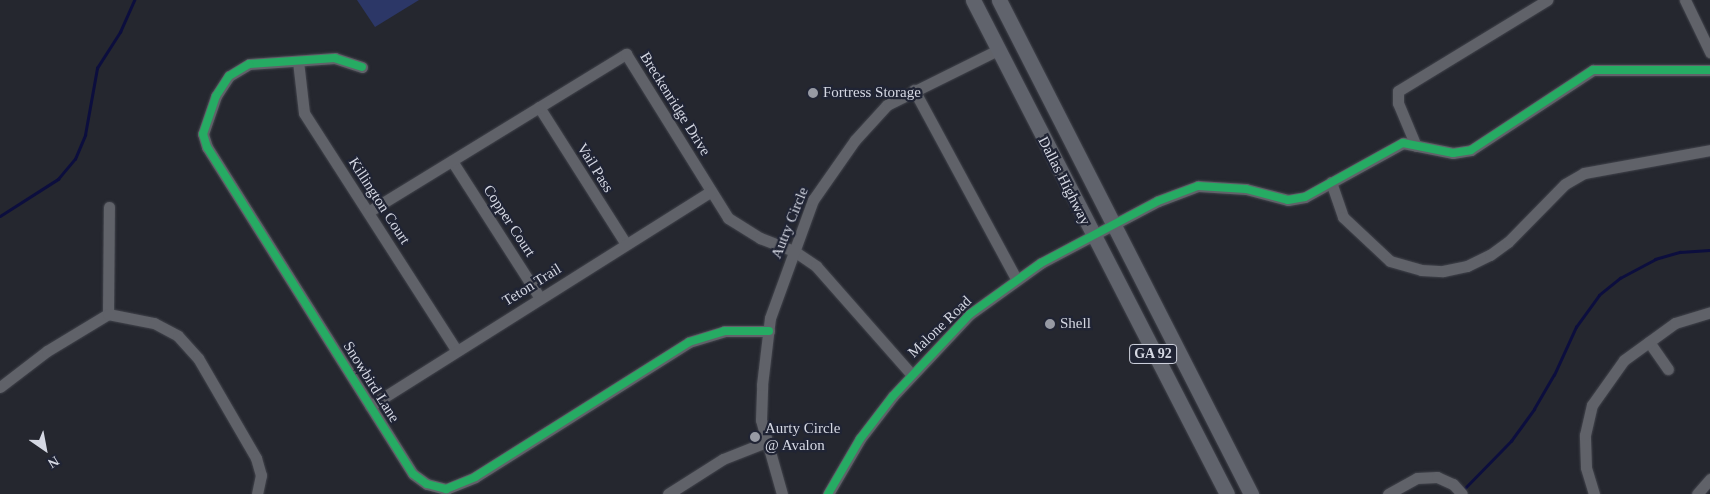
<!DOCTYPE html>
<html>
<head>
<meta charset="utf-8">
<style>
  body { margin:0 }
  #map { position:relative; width:1710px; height:494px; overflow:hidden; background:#25272f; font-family:"Times New Roman",serif }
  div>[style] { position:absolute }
  .green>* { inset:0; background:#2c3767 }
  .stream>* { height:2.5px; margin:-1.25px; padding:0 1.25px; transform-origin:1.25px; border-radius:1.25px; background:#0c0e3e }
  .roads { filter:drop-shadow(0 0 1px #42444c) drop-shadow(0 0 1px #42444c) }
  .minor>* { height:11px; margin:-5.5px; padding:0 5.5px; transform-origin:5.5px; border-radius:5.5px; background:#606269 }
  .major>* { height:15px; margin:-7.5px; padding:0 7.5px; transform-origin:7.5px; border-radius:7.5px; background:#60636c }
  .cycleway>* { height:8px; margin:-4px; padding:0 4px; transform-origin:4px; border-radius:4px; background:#26ab63 }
  .dots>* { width:14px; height:14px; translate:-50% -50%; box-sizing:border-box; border:2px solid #202434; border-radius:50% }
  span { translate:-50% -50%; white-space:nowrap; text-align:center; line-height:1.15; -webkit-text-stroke:4.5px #202434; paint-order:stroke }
  .shield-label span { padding:1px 4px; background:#202434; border:1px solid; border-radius:4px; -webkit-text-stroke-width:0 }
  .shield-label { font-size:14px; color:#d5d8e3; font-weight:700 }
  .poi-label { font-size:15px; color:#d5d8e3 }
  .left { translate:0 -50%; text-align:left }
  .street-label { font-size:15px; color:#d5d8e3 }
  .north { position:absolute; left:20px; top:424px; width:50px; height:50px; -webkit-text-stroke:4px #202434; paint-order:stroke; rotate:147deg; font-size:14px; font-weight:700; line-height:20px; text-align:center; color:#d5d8e3 }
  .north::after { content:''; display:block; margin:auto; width:18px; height:22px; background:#d5d8e3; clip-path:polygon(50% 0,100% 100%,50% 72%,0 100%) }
</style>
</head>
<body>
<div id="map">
  <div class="green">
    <i style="clip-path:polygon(357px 0,419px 0,375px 27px)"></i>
  </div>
  <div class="stream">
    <i style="left:0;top:216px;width:69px;rotate:-32.5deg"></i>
    <i style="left:58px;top:179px;width:26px;rotate:-50deg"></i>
    <i style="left:75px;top:159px;width:26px;rotate:-67deg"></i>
    <i style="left:85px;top:135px;width:68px;rotate:-79.8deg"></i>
    <i style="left:97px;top:68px;width:43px;rotate:-57.4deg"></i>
    <i style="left:120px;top:32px;width:35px;rotate:-66deg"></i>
    <i style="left:1463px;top:490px;width:69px;rotate:-45.6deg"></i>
    <i style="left:1511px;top:441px;width:39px;rotate:-54deg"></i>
    <i style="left:1534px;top:409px;width:39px;rotate:-60deg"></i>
    <i style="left:1554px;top:375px;width:53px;rotate:-65.4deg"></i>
    <i style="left:1576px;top:327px;width:39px;rotate:-54deg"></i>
    <i style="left:1599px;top:295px;width:27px;rotate:-39deg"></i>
    <i style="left:1620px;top:278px;width:40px;rotate:-28deg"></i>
    <i style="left:1655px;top:259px;width:26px;rotate:-16deg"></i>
    <i style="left:1680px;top:252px;width:30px;rotate:-4deg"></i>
  </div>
  <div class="roads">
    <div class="minor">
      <i style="left:1685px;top:0;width:58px;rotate:64.3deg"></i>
      <i style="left:298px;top:61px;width:52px;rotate:83.4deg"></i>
      <i style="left:304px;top:113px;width:282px;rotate:57.3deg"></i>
      <i style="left:362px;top:67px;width:28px;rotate:-162deg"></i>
      <i style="left:335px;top:58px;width:86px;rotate:176deg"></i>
      <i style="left:249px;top:64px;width:23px;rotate:149deg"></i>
      <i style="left:229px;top:76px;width:24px;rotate:123deg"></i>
      <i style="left:216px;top:96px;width:40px;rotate:108.9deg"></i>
      <i style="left:203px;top:134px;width:14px;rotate:73deg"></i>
      <i style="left:207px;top:147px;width:386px;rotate:57.8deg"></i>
      <i style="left:413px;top:474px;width:17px;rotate:36deg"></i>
      <i style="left:427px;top:484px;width:20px;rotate:15deg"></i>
      <i style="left:446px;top:489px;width:31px;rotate:-22deg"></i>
      <i style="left:475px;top:477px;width:253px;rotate:-32.2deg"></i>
      <i style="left:689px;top:342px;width:37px;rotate:-17deg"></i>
      <i style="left:724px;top:331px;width:45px"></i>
      <i style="left:914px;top:90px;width:215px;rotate:61.6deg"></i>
      <i style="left:539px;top:107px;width:162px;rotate:57.6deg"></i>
      <i style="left:1416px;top:146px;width:47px;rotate:-112.7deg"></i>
      <i style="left:1398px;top:103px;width:12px;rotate:-90deg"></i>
      <i style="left:1398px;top:91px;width:175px;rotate:-31.4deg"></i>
      <i style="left:452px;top:161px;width:163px;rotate:57.3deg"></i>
      <i style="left:1331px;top:182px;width:37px;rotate:71deg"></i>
      <i style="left:1343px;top:217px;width:64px;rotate:43.1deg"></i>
      <i style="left:1390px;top:261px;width:32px;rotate:16deg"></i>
      <i style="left:1421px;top:270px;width:22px;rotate:3deg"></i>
      <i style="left:1443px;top:271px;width:25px;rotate:-12deg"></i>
      <i style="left:1467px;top:266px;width:25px;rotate:-26deg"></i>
      <i style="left:1490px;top:255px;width:22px;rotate:-36deg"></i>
      <i style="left:1508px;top:242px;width:81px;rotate:-45.5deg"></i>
      <i style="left:1565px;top:184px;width:22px;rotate:-30deg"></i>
      <i style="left:1584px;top:173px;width:128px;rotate:-10.3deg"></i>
      <i style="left:368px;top:212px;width:303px;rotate:-31.5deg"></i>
      <i style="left:626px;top:54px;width:193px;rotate:58.1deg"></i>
      <i style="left:728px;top:218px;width:38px;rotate:32deg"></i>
      <i style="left:760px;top:238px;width:36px;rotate:21deg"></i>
      <i style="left:794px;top:251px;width:27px;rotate:34deg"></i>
      <i style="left:816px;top:266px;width:145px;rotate:48.6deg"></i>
      <i style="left:108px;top:314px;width:107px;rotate:-89.5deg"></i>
      <i style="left:1649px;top:342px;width:33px;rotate:55deg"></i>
      <i style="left:0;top:387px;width:59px;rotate:-37.5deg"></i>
      <i style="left:47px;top:351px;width:71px;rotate:-31.2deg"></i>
      <i style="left:108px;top:314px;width:47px;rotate:11.1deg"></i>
      <i style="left:154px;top:323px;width:27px;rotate:28deg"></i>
      <i style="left:178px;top:336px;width:30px;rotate:48deg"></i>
      <i style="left:198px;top:358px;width:116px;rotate:59.9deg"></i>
      <i style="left:256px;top:458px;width:18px;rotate:74deg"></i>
      <i style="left:261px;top:475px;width:19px;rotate:102deg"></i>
      <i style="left:370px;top:406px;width:403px;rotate:-32.2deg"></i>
      <i style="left:668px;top:494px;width:65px;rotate:-32.5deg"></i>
      <i style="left:723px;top:459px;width:46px;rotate:-21.6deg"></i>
      <i style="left:782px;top:494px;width:77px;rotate:-105.8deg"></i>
      <i style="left:761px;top:420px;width:35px;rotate:-88deg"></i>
      <i style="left:762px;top:385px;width:67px;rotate:-83.2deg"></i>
      <i style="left:770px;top:318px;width:126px;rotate:-70deg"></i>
      <i style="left:813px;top:200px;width:73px;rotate:-55deg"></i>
      <i style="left:855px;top:140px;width:47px;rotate:-47.6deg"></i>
      <i style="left:887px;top:105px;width:124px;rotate:-26.4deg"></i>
      <i style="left:828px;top:494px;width:64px;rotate:-59.8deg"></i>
      <i style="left:860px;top:439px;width:54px;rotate:-52.5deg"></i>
      <i style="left:893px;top:396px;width:112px;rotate:-46.8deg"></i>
      <i style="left:970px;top:314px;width:87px;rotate:-35.7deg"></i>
      <i style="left:1041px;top:263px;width:132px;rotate:-27.9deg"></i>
      <i style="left:1158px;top:201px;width:43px;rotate:-20.6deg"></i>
      <i style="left:1198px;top:186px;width:48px;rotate:3.6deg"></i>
      <i style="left:1246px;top:189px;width:43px;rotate:14.7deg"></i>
      <i style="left:1288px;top:200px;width:17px;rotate:-10deg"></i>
      <i style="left:1305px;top:197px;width:112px;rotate:-28.9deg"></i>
      <i style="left:1403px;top:143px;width:51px;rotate:11.3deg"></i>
      <i style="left:1453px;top:153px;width:18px;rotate:-9deg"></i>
      <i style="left:1471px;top:150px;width:146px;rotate:-33.3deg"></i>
      <i style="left:1593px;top:70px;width:117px"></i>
      <i style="left:1388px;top:494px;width:33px;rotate:-29deg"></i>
      <i style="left:1417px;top:478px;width:20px;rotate:-3deg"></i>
      <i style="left:1437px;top:477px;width:17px;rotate:24deg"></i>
      <i style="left:1453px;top:484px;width:13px;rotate:48deg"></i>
      <i style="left:1594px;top:494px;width:28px;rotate:-107deg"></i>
      <i style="left:1586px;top:467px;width:32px;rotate:-92deg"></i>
      <i style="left:1585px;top:435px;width:31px;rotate:-77deg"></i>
      <i style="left:1592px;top:405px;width:55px;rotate:-54.6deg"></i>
      <i style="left:1624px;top:360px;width:63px;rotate:-36deg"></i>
      <i style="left:1675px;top:323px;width:37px;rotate:-17deg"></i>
      <i style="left:1697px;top:494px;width:20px;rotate:-49deg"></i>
    </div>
    <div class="major">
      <i style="left:973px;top:0;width:555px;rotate:62.79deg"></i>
      <i style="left:999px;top:0;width:555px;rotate:62.97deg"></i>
    </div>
  </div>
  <div class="cycleway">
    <i style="left:362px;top:67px;width:28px;rotate:-162deg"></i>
    <i style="left:335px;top:58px;width:86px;rotate:176deg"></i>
    <i style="left:249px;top:64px;width:23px;rotate:149deg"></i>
    <i style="left:229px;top:76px;width:24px;rotate:123deg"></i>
    <i style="left:216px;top:96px;width:40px;rotate:108.9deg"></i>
    <i style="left:203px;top:134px;width:14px;rotate:73deg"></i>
    <i style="left:207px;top:147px;width:386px;rotate:57.8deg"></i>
    <i style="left:413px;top:474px;width:17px;rotate:36deg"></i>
    <i style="left:427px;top:484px;width:20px;rotate:15deg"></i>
    <i style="left:446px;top:489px;width:31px;rotate:-22deg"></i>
    <i style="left:475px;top:477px;width:253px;rotate:-32.2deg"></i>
    <i style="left:689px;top:342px;width:37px;rotate:-17deg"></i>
    <i style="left:724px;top:331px;width:45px"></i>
    <i style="left:828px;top:494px;width:64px;rotate:-59.8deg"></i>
    <i style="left:860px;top:439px;width:54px;rotate:-52.5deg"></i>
    <i style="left:893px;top:396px;width:112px;rotate:-46.8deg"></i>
    <i style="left:970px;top:314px;width:87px;rotate:-35.7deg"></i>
    <i style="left:1041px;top:263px;width:132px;rotate:-27.9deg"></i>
    <i style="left:1158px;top:201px;width:43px;rotate:-20.6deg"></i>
    <i style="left:1198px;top:186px;width:48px;rotate:3.6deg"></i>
    <i style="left:1246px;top:189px;width:43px;rotate:14.7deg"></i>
    <i style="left:1288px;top:200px;width:17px;rotate:-10deg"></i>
    <i style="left:1305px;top:197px;width:112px;rotate:-28.9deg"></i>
    <i style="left:1403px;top:143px;width:51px;rotate:11.3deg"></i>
    <i style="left:1453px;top:153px;width:18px;rotate:-9deg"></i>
    <i style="left:1471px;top:150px;width:146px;rotate:-33.3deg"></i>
    <i style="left:1593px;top:70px;width:117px"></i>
  </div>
  <div class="dots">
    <i style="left:813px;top:93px;background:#979aa4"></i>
    <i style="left:1050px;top:324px;background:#979aa4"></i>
    <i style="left:755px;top:437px;background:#979aa4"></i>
  </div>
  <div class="shield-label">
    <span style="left:1153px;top:354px">GA 92</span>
  </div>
  <div class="poi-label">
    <span class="left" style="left:823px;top:93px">Fortress Storage</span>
    <span class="left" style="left:1060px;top:324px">Shell</span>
    <span class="left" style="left:765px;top:437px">Aurty Circle<br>@ Avalon</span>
  </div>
  <div class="street-label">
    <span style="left:675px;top:104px;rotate:58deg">Breckenridge Drive</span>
    <span style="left:595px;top:168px;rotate:58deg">Vail Pass</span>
    <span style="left:1064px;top:181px;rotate:63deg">Dallas Highway</span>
    <span style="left:379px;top:201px;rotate:57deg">Killington Court</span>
    <span style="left:509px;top:221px;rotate:57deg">Copper Court</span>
    <span style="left:790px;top:223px;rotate:-68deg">Autry Circle</span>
    <span style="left:532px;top:285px;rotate:-32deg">Teton Trail</span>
    <span style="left:940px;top:327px;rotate:-44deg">Malone Road</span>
    <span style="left:371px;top:382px;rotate:58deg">Snowbird Lane</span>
  </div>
  <div class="north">N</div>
</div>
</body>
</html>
